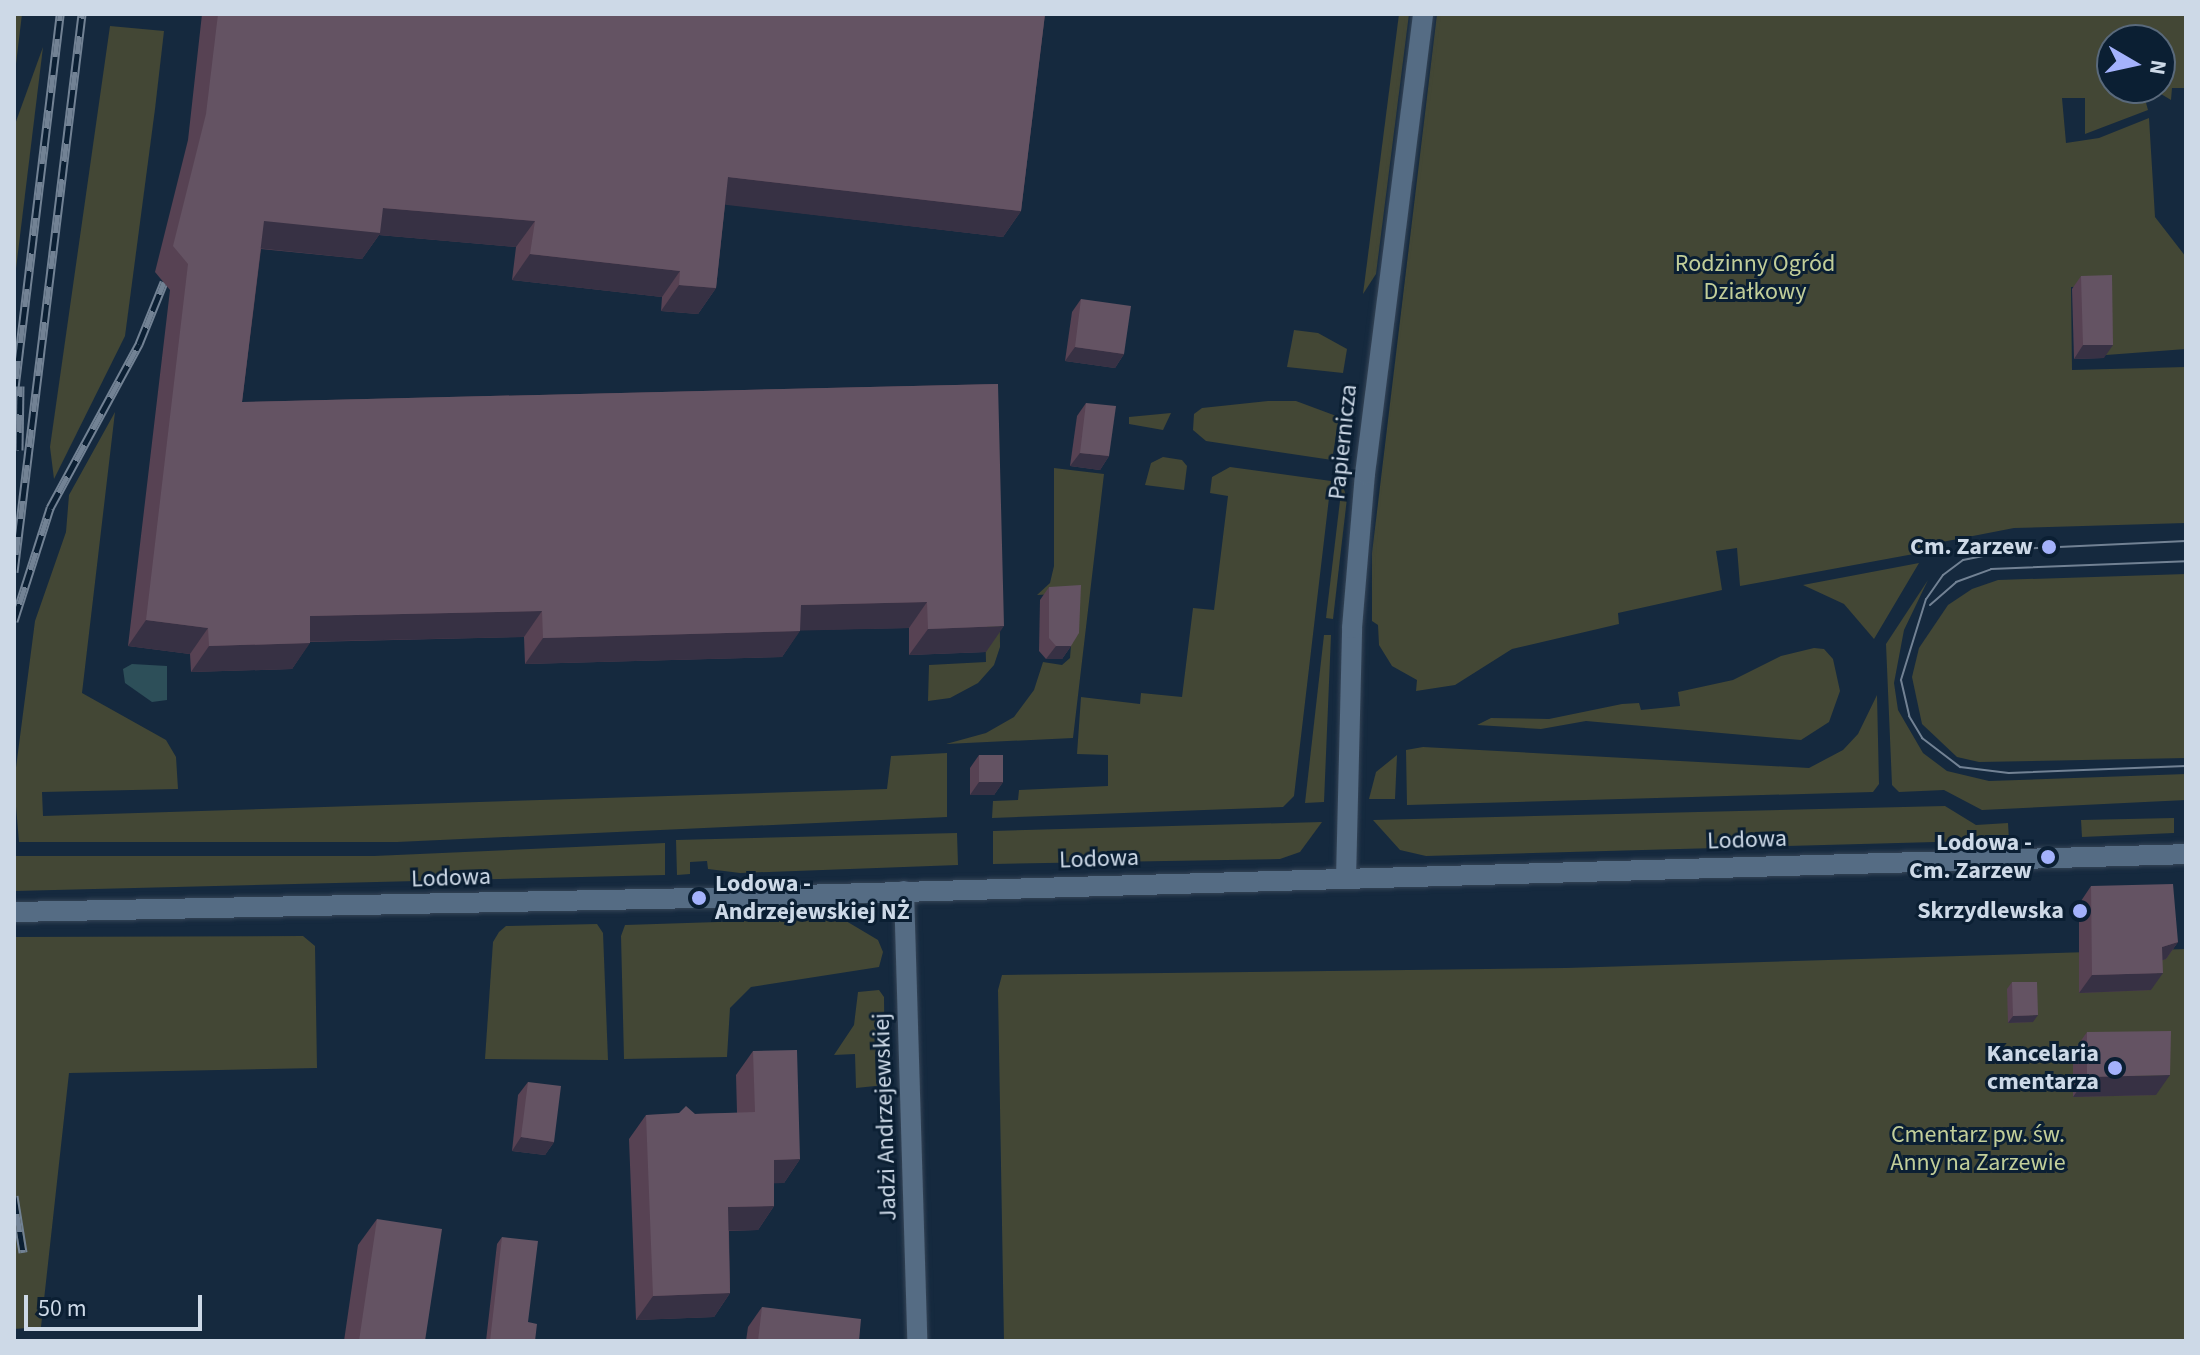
<!DOCTYPE html>
<html>
<head>
<meta charset="utf-8">
<style>
  body { margin:0 }
  #map { position:relative; width:2200px; height:1355px; overflow:hidden; background:#15293e; font-family:"Source Sans 3",sans-serif }
  div>[style] { position:absolute }
  .green>* { inset:0; background:#434735 }
  .water>* { inset:0; background:#2d4f59 }
  .roads { filter:drop-shadow(0 0 2px #364557) drop-shadow(0 0 2px #364557) }
  .minor>* { height:20px; margin:-10px; padding:0 10px; transform-origin:10px; border-radius:10px; background:#556c84 }
  .tertiary>* { height:20px; margin:-10px; padding:0 10px; transform-origin:10px; border-radius:10px; background:#556c84 }
  .tram>* { height:2px; margin:-1px; padding:0 1px; transform-origin:1px; border-radius:1px; background:#728294 }
  .rail>* { height:9px; margin-top:-4.5px; transform-origin:0; background:repeating-linear-gradient(90deg,#0b1f33 0 18px,#728294 0 36px); box-sizing:border-box; border-block:2px solid #728294 }
  .wall>* { inset:0; background:#574253 }
  .shaded-wall>* { inset:0; background:#373144 }
  .building>* { inset:0; background:#645363 }
  .dots>* { width:22px; height:22px; translate:-50% -50%; box-sizing:border-box; border:4px solid #0b1f33; border-radius:50% }
  span { translate:-50% -50%; white-space:nowrap; text-align:center; line-height:1.15; -webkit-text-stroke:6px #0b1f33; paint-order:stroke }
  .park-label { font-size:24px; color:#c2ce99 }
  .street-label { font-size:24px; color:#cdd9e7 }
  .poi-label { font-size:24px; color:#cdd9e7; font-weight:700 }
  .right { translate:-100% -50%; text-align:right }
  .left { translate:0 -50%; text-align:left }
  .frame { position:absolute; inset:0; border:16px solid #cdd9e7; pointer-events:none }
  .north { position:absolute; left:2096px; top:24px; width:80px; height:80px; box-sizing:border-box; background:#0b1f33; border:2px solid #59697b; border-radius:50%; rotate:99deg; font-size:22px; font-weight:700; line-height:32px; text-align:center; color:#cdd9e7 }
  .north::after { content:''; display:block; margin:auto; width:28px; height:36px; background:#a4b2fc; clip-path:polygon(50% 0,100% 100%,50% 72%,0 100%) }
  .scale { position:absolute; left:24px; top:1295px; width:178px; height:36px; box-sizing:border-box; border:4px solid #cdd9e7; border-top:0; padding-left:10px; font-size:24px; line-height:28px; white-space:nowrap; color:#cdd9e7; -webkit-text-stroke:6px #0b1f33; paint-order:stroke }
</style>
</head>
<body>
<div id="map">
  <div class="green">
    <i style="clip-path:polygon(14px 14px,22px 14px,16px 64px,14px 64px)"></i>
    <i style="clip-path:polygon(1399px 14px,1409px 14px,1376px 274px,1363px 294px)"></i>
    <i style="clip-path:polygon(1437px 14px,2186px 14px,2186px 88px,2172px 88px,2171px 100px,2156px 91px,2160px 40px,2112px 40px,2112px 88px,2142px 88px,2148px 110px,2085px 134px,2085px 98px,2062px 98px,2066px 143px,2099px 138px,2149px 118px,2155px 217px,2186px 257px,2186px 349px,2106px 355px,2104px 286px,2071px 287px,2072px 370px,2186px 367px,2186px 523px,2014px 528px,1942px 542px,1930px 551px,1740px 586px,1737px 548px,1716px 551px,1722px 590px,1618px 613px,1619px 624px,1512px 649px,1455px 685px,1416px 691px,1417px 680px,1392px 666px,1379px 645px,1378px 625px,1372px 621px,1372px 553px)"></i>
    <i style="clip-path:polygon(110px 26px,164px 31px,155px 109px,125px 336px,54px 479px,50px 447px)"></i>
    <i style="clip-path:polygon(43px 47px,14px 285px,14px 127px)"></i>
    <i style="clip-path:polygon(1294px 330px,1318px 333px,1347px 349px,1343px 373px,1287px 367px)"></i>
    <i style="clip-path:polygon(1268px 401px,1296px 401px,1339px 417px,1332px 460px,1206px 441px,1193px 430px,1194px 414px,1202px 408px)"></i>
    <i style="clip-path:polygon(980px 410px,985px 422px,999px 425px,1000px 647px,994px 665px,978px 683px,950px 698px,928px 701px,929px 665px,986px 662px)"></i>
    <i style="clip-path:polygon(115px 412px,82px 693px,166px 740px,176px 757px,178px 789px,42px 792px,43px 816px,887px 789px,891px 756px,947px 753px,947px 817px,397px 842px,19px 842px,14px 783px,35px 621px,66px 532px,69px 495px)"></i>
    <i style="clip-path:polygon(1171px 413px,1163px 430px,1129px 424px,1129px 417px)"></i>
    <i style="clip-path:polygon(1163px 457px,1182px 460px,1187px 466px,1184px 490px,1145px 485px,1151px 463px)"></i>
    <i style="clip-path:polygon(1230px 467px,1331px 481px,1294px 796px,1283px 807px,992px 818px,993px 801px,1018px 800px,1019px 790px,1108px 786px,1108px 755px,1077px 754px,1081px 697px,1140px 704px,1141px 693px,1182px 697px,1193px 608px,1214px 610px,1228px 496px,1210px 493px,1212px 477px)"></i>
    <i style="clip-path:polygon(1054px 468px,1104px 474px,1073px 738px,946px 744px,986px 733px,1014px 717px,1034px 690px,1043px 662px,1062px 665px,1070px 658px,1075px 593px,1037px 595px,1050px 583px,1054px 566px)"></i>
    <i style="clip-path:polygon(1342px 484px,1347px 498px,1333px 619px,1326px 618px)"></i>
    <i style="clip-path:polygon(1919px 563px,1874px 639px,1844px 604px,1803px 585px)"></i>
    <i style="clip-path:polygon(2186px 574px,2186px 758px,1979px 762px,1957px 757px,1922px 724px,1912px 677px,1919px 648px,1948px 605px,1972px 589px,1998px 580px)"></i>
    <i style="clip-path:polygon(1928px 580px,1904px 630px,1894px 683px,1898px 710px,1923px 753px,1947px 771px,1989px 781px,2186px 774px,2186px 800px,1982px 810px,1944px 790px,1899px 792px,1892px 785px,1886px 644px)"></i>
    <i style="clip-path:polygon(1324px 635px,1331px 635px,1324px 802px,1305px 803px)"></i>
    <i style="clip-path:polygon(1814px 648px,1824px 649px,1833px 659px,1840px 691px,1829px 722px,1801px 740px,1586px 721px,1541px 729px,1477px 725px,1491px 718px,1549px 719px,1622px 704px,1639px 703px,1641px 710px,1680px 706px,1678px 692px,1733px 680px,1781px 656px)"></i>
    <i style="clip-path:polygon(1877px 695px,1879px 784px,1873px 792px,1407px 805px,1406px 750px,1423px 747px,1809px 768px,1843px 750px,1858px 734px)"></i>
    <i style="clip-path:polygon(1397px 755px,1395px 799px,1369px 799px,1376px 772px)"></i>
    <i style="clip-path:polygon(1945px 806px,1976px 825px,2008px 823px,2009px 840px,1426px 856px,1400px 850px,1373px 820px)"></i>
    <i style="clip-path:polygon(2174px 818px,2174px 833px,2082px 837px,2081px 820px)"></i>
    <i style="clip-path:polygon(1322px 822px,1300px 852px,1280px 859px,993px 864px,993px 831px)"></i>
    <i style="clip-path:polygon(957px 833px,958px 865px,740px 873px,708px 869px,707px 861px,690px 862px,690px 874px,677px 875px,676px 840px)"></i>
    <i style="clip-path:polygon(665px 843px,665px 875px,14px 891px,14px 856px,374px 856px)"></i>
    <i style="clip-path:polygon(841px 918px,878px 940px,883px 952px,879px 967px,751px 987px,730px 1008px,727px 1057px,624px 1059px,621px 936px,625px 925px)"></i>
    <i style="clip-path:polygon(597px 924px,603px 933px,608px 1060px,485px 1059px,493px 942px,499px 932px,506px 926px)"></i>
    <i style="clip-path:polygon(303px 936px,315px 946px,317px 1068px,69px 1073px,41px 1327px,14px 1329px,14px 937px)"></i>
    <i style="clip-path:polygon(2186px 949px,2186px 1341px,1004px 1341px,998px 990px,1002px 975px,1566px 968px)"></i>
    <i style="clip-path:polygon(879px 990px,884px 997px,885px 1085px,856px 1088px,855px 1054px,834px 1055px,854px 1025px,858px 992px)"></i>
  </div>
  <div class="water">
    <i style="clip-path:polygon(132px 664px,167px 666px,167px 700px,152px 702px,125px 683px,123px 669px)"></i>
  </div>
  <div class="roads">
    <div class="minor">
      <i style="left:1346px;top:879px;width:251px;rotate:-88.6deg"></i>
      <i style="left:1352px;top:628px;width:155px;rotate:-85.2deg"></i>
      <i style="left:1365px;top:474px;width:464px;rotate:-82.8deg"></i>
      <i style="left:904px;top:891px;width:450px;rotate:88.3deg"></i>
    </div>
    <div class="tertiary">
      <i style="left:14px;top:912px;width:685px;rotate:-1.17deg"></i>
      <i style="left:699px;top:898px;width:1488px;rotate:-1.69deg"></i>
    </div>
  </div>
  <div class="tram">
    <i style="left:2186px;top:541px;width:168px;rotate:177.3deg"></i>
    <i style="left:2018px;top:549px;width:56px;rotate:168.7deg"></i>
    <i style="left:1963px;top:560px;width:25px;rotate:143deg"></i>
    <i style="left:1943px;top:575px;width:29px;rotate:125deg"></i>
    <i style="left:1926px;top:599px;width:85px;rotate:107.2deg"></i>
    <i style="left:1901px;top:680px;width:37px;rotate:77deg"></i>
    <i style="left:1909px;top:716px;width:26px;rotate:59deg"></i>
    <i style="left:1922px;top:738px;width:48px;rotate:37.3deg"></i>
    <i style="left:1960px;top:767px;width:49px;rotate:7deg"></i>
    <i style="left:2009px;top:773px;width:177px;rotate:-2.3deg"></i>
    <i style="left:1930px;top:605px;width:35px;rotate:-41deg"></i>
    <i style="left:1956px;top:582px;width:37px;rotate:-20deg"></i>
    <i style="left:1991px;top:569px;width:195px;rotate:-2.3deg"></i>
  </div>
  <div class="rail">
    <i style="left:14px;top:396px;width:385px;rotate:-83.1deg"></i>
    <i style="left:19px;top:450px;width:64px;rotate:-89.1deg"></i>
    <i style="left:14px;top:572px;width:562px;rotate:-83.05deg"></i>
    <i style="left:14px;top:621px;width:119px;rotate:-72.3deg"></i>
    <i style="left:50px;top:508px;width:187px;rotate:-61.5deg"></i>
    <i style="left:139px;top:344px;width:67px;rotate:-68deg"></i>
    <i style="left:14px;top:1196px;width:57px;rotate:80.9deg"></i>
  </div>
  <div class="wall">
    <i style="clip-path:polygon(202px 14px,1045px 14px,1021px 211px,1003px 237px,725px 204px,716px 288px,698px 314px,661px 311px,662px 297px,512px 280px,516px 247px,379px 235px,362px 259px,261px 249px,242px 402px,998px 384px,986px 652px,909px 655px,909px 628px,800px 630px,782px 657px,525px 664px,524px 637px,310px 642px,292px 669px,191px 672px,190px 654px,128px 646px,170px 290px,155px 272px,188px 140px)"></i>
    <i style="clip-path:polygon(2081px 276px,2104px 358px,2074px 359px,2072px 289px)"></i>
    <i style="clip-path:polygon(1081px 299px,1124px 354px,1115px 368px,1065px 361px,1072px 312px)"></i>
    <i style="clip-path:polygon(1086px 403px,1109px 456px,1100px 470px,1070px 466px,1077px 416px)"></i>
    <i style="clip-path:polygon(1049px 587px,1071px 646px,1062px 659px,1046px 659px,1039px 651px,1040px 600px)"></i>
    <i style="clip-path:polygon(979px 755px,1003px 782px,994px 795px,970px 795px,970px 768px)"></i>
    <i style="clip-path:polygon(2091px 886px,2178px 942px,2166px 959px,2162px 960px,2151px 990px,2079px 993px,2079px 904px)"></i>
    <i style="clip-path:polygon(2012px 982px,2033px 1022px,2008px 1023px,2007px 989px)"></i>
    <i style="clip-path:polygon(2087px 1032px,2156px 1095px,2073px 1097px,2073px 1052px)"></i>
    <i style="clip-path:polygon(753px 1051px,800px 1159px,784px 1183px,774px 1183px,774px 1206px,758px 1230px,729px 1231px,730px 1293px,714px 1317px,636px 1320px,629px 1139px,646px 1115px,737px 1113px,736px 1075px)"></i>
    <i style="clip-path:polygon(528px 1082px,554px 1142px,545px 1155px,512px 1151px,518px 1095px)"></i>
    <i style="clip-path:polygon(377px 1219px,425px 1341px,344px 1341px,358px 1245px)"></i>
    <i style="clip-path:polygon(502px 1237px,528px 1322px,535px 1341px,486px 1341px,497px 1244px)"></i>
    <i style="clip-path:polygon(762px 1307px,859px 1341px,746px 1341px,748px 1327px)"></i>
  </div>
  <div class="shaded-wall">
    <i style="clip-path:polygon(728px 177px,1021px 211px,1003px 237px,710px 203px)"></i>
    <i style="clip-path:polygon(383px 208px,535px 221px,516px 247px,379px 235px,362px 259px,246px 247px,264px 221px)"></i>
    <i style="clip-path:polygon(530px 254px,680px 271px,662px 297px,512px 280px)"></i>
    <i style="clip-path:polygon(679px 285px,716px 288px,698px 314px,661px 311px)"></i>
    <i style="clip-path:polygon(2083px 345px,2113px 345px,2104px 358px,2074px 359px)"></i>
    <i style="clip-path:polygon(1075px 347px,1124px 354px,1115px 368px,1065px 361px)"></i>
    <i style="clip-path:polygon(1080px 453px,1109px 456px,1100px 470px,1070px 466px)"></i>
    <i style="clip-path:polygon(927px 602px,909px 628px,783px 631px,801px 605px)"></i>
    <i style="clip-path:polygon(542px 611px,524px 637px,291px 642px,310px 616px)"></i>
    <i style="clip-path:polygon(146px 620px,208px 628px,190px 654px,128px 646px)"></i>
    <i style="clip-path:polygon(1004px 626px,986px 652px,909px 655px,928px 629px)"></i>
    <i style="clip-path:polygon(800px 631px,782px 657px,525px 664px,543px 638px)"></i>
    <i style="clip-path:polygon(310px 643px,292px 669px,191px 672px,209px 646px)"></i>
    <i style="clip-path:polygon(1056px 646px,1071px 646px,1062px 659px,1046px 659px)"></i>
    <i style="clip-path:polygon(979px 782px,1003px 782px,994px 795px,970px 795px)"></i>
    <i style="clip-path:polygon(2178px 942px,2166px 959px,2150px 964px,2162px 947px)"></i>
    <i style="clip-path:polygon(2163px 973px,2151px 990px,2079px 993px,2092px 975px)"></i>
    <i style="clip-path:polygon(2038px 1015px,2033px 1022px,2008px 1023px,2013px 1016px)"></i>
    <i style="clip-path:polygon(2170px 1075px,2156px 1095px,2073px 1097px,2087px 1077px)"></i>
    <i style="clip-path:polygon(521px 1137px,554px 1142px,545px 1155px,512px 1151px)"></i>
    <i style="clip-path:polygon(800px 1159px,784px 1183px,757px 1184px,774px 1160px)"></i>
    <i style="clip-path:polygon(774px 1206px,758px 1230px,712px 1231px,728px 1207px)"></i>
    <i style="clip-path:polygon(730px 1293px,714px 1317px,636px 1320px,653px 1296px)"></i>
  </div>
  <div class="building">
    <i style="clip-path:polygon(218px 14px,1045px 14px,1021px 211px,728px 177px,716px 288px,679px 285px,680px 271px,530px 254px,535px 221px,383px 208px,380px 233px,264px 221px,242px 402px,998px 384px,1004px 626px,928px 629px,927px 602px,801px 605px,800px 631px,543px 638px,542px 611px,310px 616px,310px 643px,209px 646px,208px 628px,146px 620px,188px 264px,173px 246px,206px 114px)"></i>
    <i style="clip-path:polygon(2112px 275px,2113px 345px,2083px 345px,2081px 276px)"></i>
    <i style="clip-path:polygon(1081px 299px,1131px 306px,1124px 354px,1075px 347px)"></i>
    <i style="clip-path:polygon(1086px 403px,1116px 406px,1109px 456px,1080px 453px)"></i>
    <i style="clip-path:polygon(1081px 585px,1079px 633px,1071px 646px,1056px 646px,1049px 638px,1049px 587px)"></i>
    <i style="clip-path:polygon(979px 755px,1003px 755px,1003px 782px,979px 782px)"></i>
    <i style="clip-path:polygon(2173px 884px,2178px 942px,2162px 947px,2163px 973px,2092px 975px,2091px 886px)"></i>
    <i style="clip-path:polygon(2012px 982px,2037px 982px,2038px 1015px,2013px 1016px)"></i>
    <i style="clip-path:polygon(2171px 1031px,2170px 1075px,2087px 1077px,2087px 1032px)"></i>
    <i style="clip-path:polygon(797px 1050px,800px 1159px,774px 1160px,774px 1206px,728px 1207px,730px 1293px,653px 1296px,646px 1115px,679px 1113px,686px 1106px,695px 1114px,755px 1112px,753px 1051px)"></i>
    <i style="clip-path:polygon(528px 1082px,561px 1086px,554px 1142px,521px 1137px)"></i>
    <i style="clip-path:polygon(377px 1219px,442px 1229px,425px 1341px,359px 1341px)"></i>
    <i style="clip-path:polygon(502px 1237px,538px 1241px,528px 1322px,537px 1324px,535px 1341px,490px 1341px)"></i>
    <i style="clip-path:polygon(762px 1307px,861px 1319px,859px 1341px,758px 1341px)"></i>
  </div>
  <div class="dots">
    <i style="left:2049px;top:547px;background:#a4b2fc"></i>
    <i style="left:2048px;top:857px;background:#a4b2fc"></i>
    <i style="left:699px;top:898px;background:#a4b2fc"></i>
    <i style="left:2080px;top:911px;background:#a4b2fc"></i>
    <i style="left:2115px;top:1068px;background:#a4b2fc"></i>
  </div>
  <div class="park-label">
    <span style="left:1755px;top:278px">Rodzinny Ogród<br>Działkowy</span>
    <span style="left:1978px;top:1149px">Cmentarz pw. św.<br>Anny na Zarzewie</span>
  </div>
  <div class="street-label">
    <span style="left:1343px;top:442px;rotate:-84deg">Papiernicza</span>
    <span style="left:1747px;top:840px;rotate:-2deg">Lodowa</span>
    <span style="left:1099px;top:859px;rotate:-2deg">Lodowa</span>
    <span style="left:451px;top:878px;rotate:-2deg">Lodowa</span>
    <span style="left:885px;top:1117px;rotate:-92deg">Jadzi Andrzejewskiej</span>
  </div>
  <div class="poi-label">
    <span class="right" style="left:2033px;top:547px">Cm. Zarzew</span>
    <span class="right" style="left:2032px;top:857px">Lodowa -<br>Cm. Zarzew</span>
    <span class="left" style="left:715px;top:898px">Lodowa -<br>Andrzejewskiej NŻ</span>
    <span class="right" style="left:2064px;top:911px">Skrzydlewska</span>
    <span class="right" style="left:2099px;top:1068px">Kancelaria<br>cmentarza</span>
  </div>
  <div class="frame"></div>
  <div class="north">N</div>
  <div class="scale">50 m</div>
</div>
</body>
</html>
